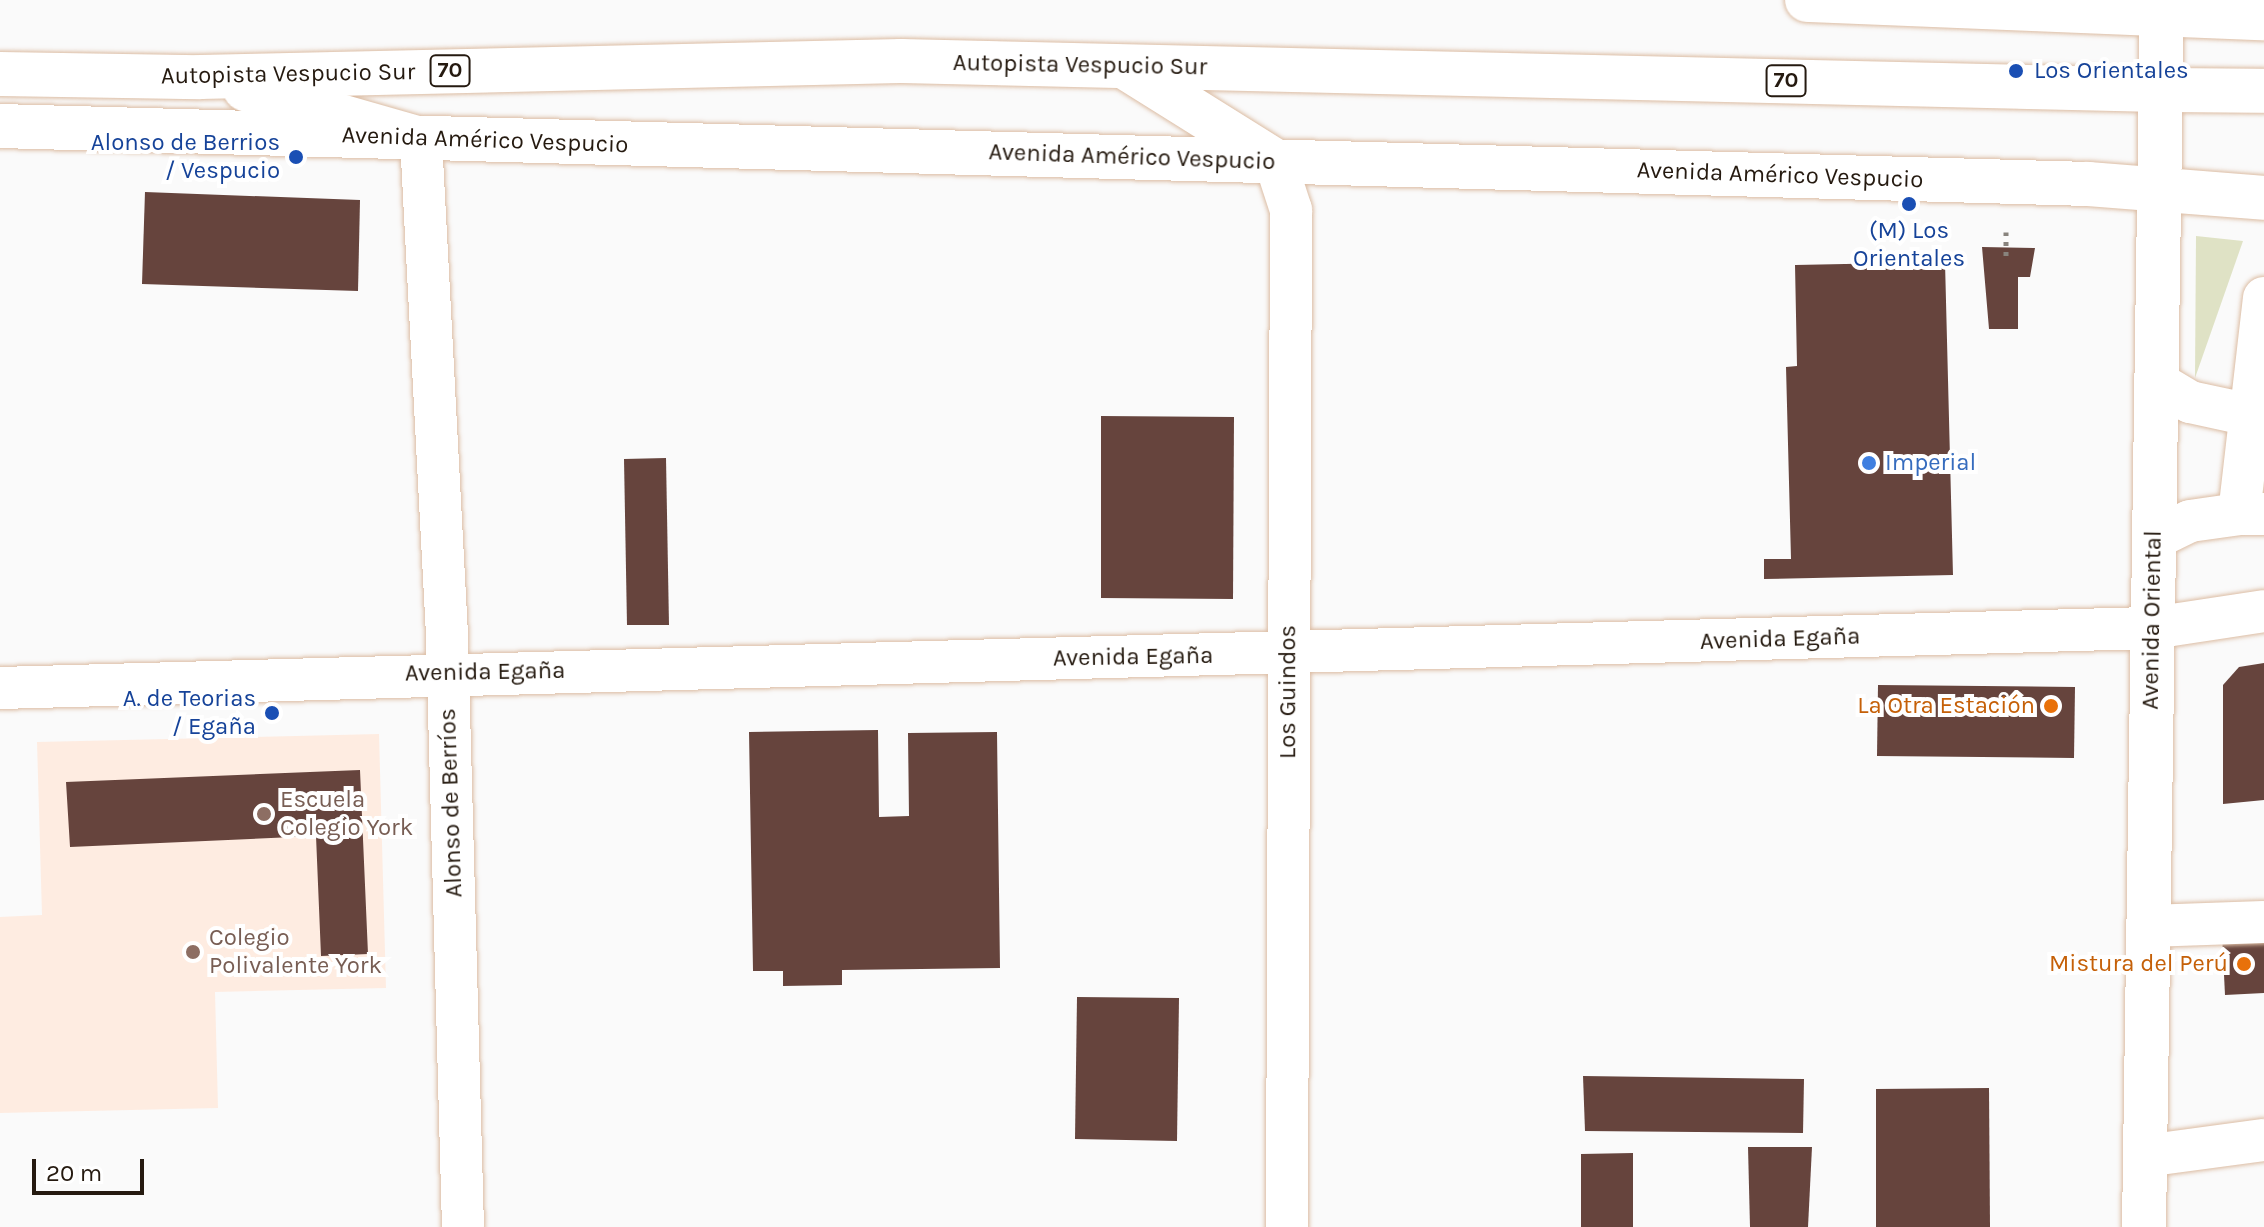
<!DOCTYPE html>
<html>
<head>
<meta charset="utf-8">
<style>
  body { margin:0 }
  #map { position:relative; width:2264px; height:1227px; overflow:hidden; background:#fafafa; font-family:Karla,sans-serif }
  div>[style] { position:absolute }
  .education>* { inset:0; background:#feece1 }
  .green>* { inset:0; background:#dfe2c5 }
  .building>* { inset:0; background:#66443d }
  .path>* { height:5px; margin-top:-2.5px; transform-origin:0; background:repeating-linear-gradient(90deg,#88837d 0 4px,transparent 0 10px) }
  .roads { filter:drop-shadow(0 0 2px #dcbda4) drop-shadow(0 0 2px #dcbda4) }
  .minor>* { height:42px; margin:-21px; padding:0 21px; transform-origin:21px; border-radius:21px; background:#fff }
  .major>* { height:44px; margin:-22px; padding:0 22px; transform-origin:22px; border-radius:22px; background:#fff }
  .highway>* { height:44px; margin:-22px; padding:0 22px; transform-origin:22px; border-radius:22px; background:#fff }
  .dots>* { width:22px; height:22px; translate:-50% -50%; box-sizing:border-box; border:4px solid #fff; border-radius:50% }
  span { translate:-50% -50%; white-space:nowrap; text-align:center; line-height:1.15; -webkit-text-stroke:8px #fff; paint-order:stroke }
  .shield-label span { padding:2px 6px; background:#fff; border:2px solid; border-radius:6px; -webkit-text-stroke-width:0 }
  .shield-label { font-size:22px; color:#251a10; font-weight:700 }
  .street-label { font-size:24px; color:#251a10 }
  .transit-label { font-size:24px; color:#164399 }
  .left { translate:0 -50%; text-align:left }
  .right { translate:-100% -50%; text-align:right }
  .shop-label { font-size:24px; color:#366cbe }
  .food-label { font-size:24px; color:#c56008 }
  .education-label { font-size:24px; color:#785e54 }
  .scale { position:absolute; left:32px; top:1159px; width:112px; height:36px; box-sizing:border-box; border:4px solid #251a10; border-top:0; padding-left:10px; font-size:24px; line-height:28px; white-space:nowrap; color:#251a10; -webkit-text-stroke:6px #fff; paint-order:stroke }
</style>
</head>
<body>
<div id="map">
  <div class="education">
    <i style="clip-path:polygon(379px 734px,386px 988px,215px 992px,218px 1108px,0 1113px,0 917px,42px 915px,37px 742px)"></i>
  </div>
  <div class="green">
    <i style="clip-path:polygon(2196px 236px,2243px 241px,2195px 378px)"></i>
  </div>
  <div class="building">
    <i style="clip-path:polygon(145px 192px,360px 200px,358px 291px,142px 284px)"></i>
    <i style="clip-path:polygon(1982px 247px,2035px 248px,2030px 277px,2018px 277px,2018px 329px,1989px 329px)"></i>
    <i style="clip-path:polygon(1945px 262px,1953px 575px,1764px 579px,1764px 559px,1791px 559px,1786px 367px,1797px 366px,1795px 265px)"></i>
    <i style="clip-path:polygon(1101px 416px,1234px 417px,1233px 599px,1101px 598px)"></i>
    <i style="clip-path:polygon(666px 458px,669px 625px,627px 625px,624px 459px)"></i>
    <i style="clip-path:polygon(2264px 663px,2264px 800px,2223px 804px,2223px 685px,2239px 667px)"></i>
    <i style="clip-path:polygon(1878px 685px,2075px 687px,2074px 758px,1877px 756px)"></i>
    <i style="clip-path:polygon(878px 730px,879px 817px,909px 816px,908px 733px,997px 732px,1000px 968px,842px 970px,842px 985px,783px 986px,783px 971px,753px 971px,749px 732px)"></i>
    <i style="clip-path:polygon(360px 770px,368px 954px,321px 956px,316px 836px,70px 847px,66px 782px)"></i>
    <i style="clip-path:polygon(2264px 932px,2264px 993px,2225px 995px,2222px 934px)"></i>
    <i style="clip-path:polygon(1077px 997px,1179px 998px,1177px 1141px,1075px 1139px)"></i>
    <i style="clip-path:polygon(1583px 1076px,1804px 1079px,1803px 1133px,1585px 1131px)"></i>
    <i style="clip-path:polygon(1989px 1088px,1990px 1227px,1876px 1227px,1876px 1089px)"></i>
    <i style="clip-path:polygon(1748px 1147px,1812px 1147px,1808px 1227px,1750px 1227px)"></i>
    <i style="clip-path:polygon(1633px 1153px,1633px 1227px,1581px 1227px,1581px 1154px)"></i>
  </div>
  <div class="path">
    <i style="left:2006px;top:232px;width:28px;rotate:90deg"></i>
  </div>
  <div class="roads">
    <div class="minor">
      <i style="left:421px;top:139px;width:499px;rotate:87deg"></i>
      <i style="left:447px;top:637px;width:590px;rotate:88.45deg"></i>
      <i style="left:1275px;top:161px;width:52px;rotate:71.9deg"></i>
      <i style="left:1291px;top:210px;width:1017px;rotate:90.23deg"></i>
      <i style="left:2264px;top:298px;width:217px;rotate:96.6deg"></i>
      <i style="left:2239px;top:514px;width:25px"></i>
      <i style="left:2155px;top:381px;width:41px;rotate:31deg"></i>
      <i style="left:2190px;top:402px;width:61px;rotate:12.2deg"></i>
      <i style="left:2153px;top:539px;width:41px;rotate:-25.9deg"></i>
      <i style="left:2190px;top:521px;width:49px;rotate:-8.1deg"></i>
      <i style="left:0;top:688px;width:2153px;rotate:-1.6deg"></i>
      <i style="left:2152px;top:628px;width:113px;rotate:-8.6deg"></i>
      <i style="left:2148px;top:926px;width:116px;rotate:-2deg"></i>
      <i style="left:2145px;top:1156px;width:120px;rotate:-7.7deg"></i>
    </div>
    <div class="major">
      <i style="left:1807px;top:0;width:457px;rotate:2.3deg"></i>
      <i style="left:2159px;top:90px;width:105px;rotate:0.5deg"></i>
      <i style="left:0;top:126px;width:2089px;rotate:1.59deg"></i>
      <i style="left:2088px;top:184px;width:177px;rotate:4.5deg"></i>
      <i style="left:2144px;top:1227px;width:1227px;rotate:-89.16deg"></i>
    </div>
    <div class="highway">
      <i style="left:1128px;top:69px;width:173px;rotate:32deg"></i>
      <i style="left:0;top:74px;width:200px;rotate:0.9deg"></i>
      <i style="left:200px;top:77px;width:701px;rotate:-1.31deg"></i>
      <i style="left:901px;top:61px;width:1258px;rotate:1.32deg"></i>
      <i style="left:245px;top:89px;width:183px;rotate:15.9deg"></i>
    </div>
  </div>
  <div class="dots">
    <i style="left:2016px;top:71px;background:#1a4fb4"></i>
    <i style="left:296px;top:157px;background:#1a4fb4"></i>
    <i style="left:1909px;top:204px;background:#1a4fb4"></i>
    <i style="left:1869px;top:463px;background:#3f7fe0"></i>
    <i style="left:2051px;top:706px;background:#e8710a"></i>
    <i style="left:272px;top:713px;background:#1a4fb4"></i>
    <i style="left:264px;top:814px;background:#8d6e63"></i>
    <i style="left:193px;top:952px;background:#8d6e63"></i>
    <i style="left:2244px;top:964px;background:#e8710a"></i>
  </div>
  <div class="shield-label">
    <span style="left:450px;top:71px">70</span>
    <span style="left:1786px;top:81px">70</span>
  </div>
  <div class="street-label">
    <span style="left:1080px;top:65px;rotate:1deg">Autopista Vespucio Sur</span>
    <span style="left:288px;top:74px;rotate:-1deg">Autopista Vespucio Sur</span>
    <span style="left:485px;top:140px;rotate:2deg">Avenida Américo Vespucio</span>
    <span style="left:1132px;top:157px;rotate:2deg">Avenida Américo Vespucio</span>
    <span style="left:1780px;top:175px;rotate:2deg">Avenida Américo Vespucio</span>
    <span style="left:2152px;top:620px;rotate:-89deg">Avenida Oriental</span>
    <span style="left:1780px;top:639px;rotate:-2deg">Avenida Egaña</span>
    <span style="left:1133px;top:657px;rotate:-1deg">Avenida Egaña</span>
    <span style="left:485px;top:672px;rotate:-1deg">Avenida Egaña</span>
    <span style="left:1288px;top:692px;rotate:-90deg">Los Guindos</span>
    <span style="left:451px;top:803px;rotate:-92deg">Alonso de Berríos</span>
  </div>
  <div class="transit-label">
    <span class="left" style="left:2034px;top:71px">Los Orientales</span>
    <span class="right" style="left:280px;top:157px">Alonso de Berrios<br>/ Vespucio</span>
    <span style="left:1909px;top:245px">(M) Los<br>Orientales</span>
    <span class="right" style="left:256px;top:713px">A. de Teorias<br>/ Egaña</span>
  </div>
  <div class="shop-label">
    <span class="left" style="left:1885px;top:463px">Imperial</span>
  </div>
  <div class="food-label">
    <span class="right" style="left:2035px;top:706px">La Otra Estación</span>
    <span class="right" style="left:2228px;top:964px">Mistura del Perú</span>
  </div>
  <div class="education-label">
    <span class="left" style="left:280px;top:814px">Escuela<br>Colegio York</span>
    <span class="left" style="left:209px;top:952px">Colegio<br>Polivalente York</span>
  </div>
  <div class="scale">20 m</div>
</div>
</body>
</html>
